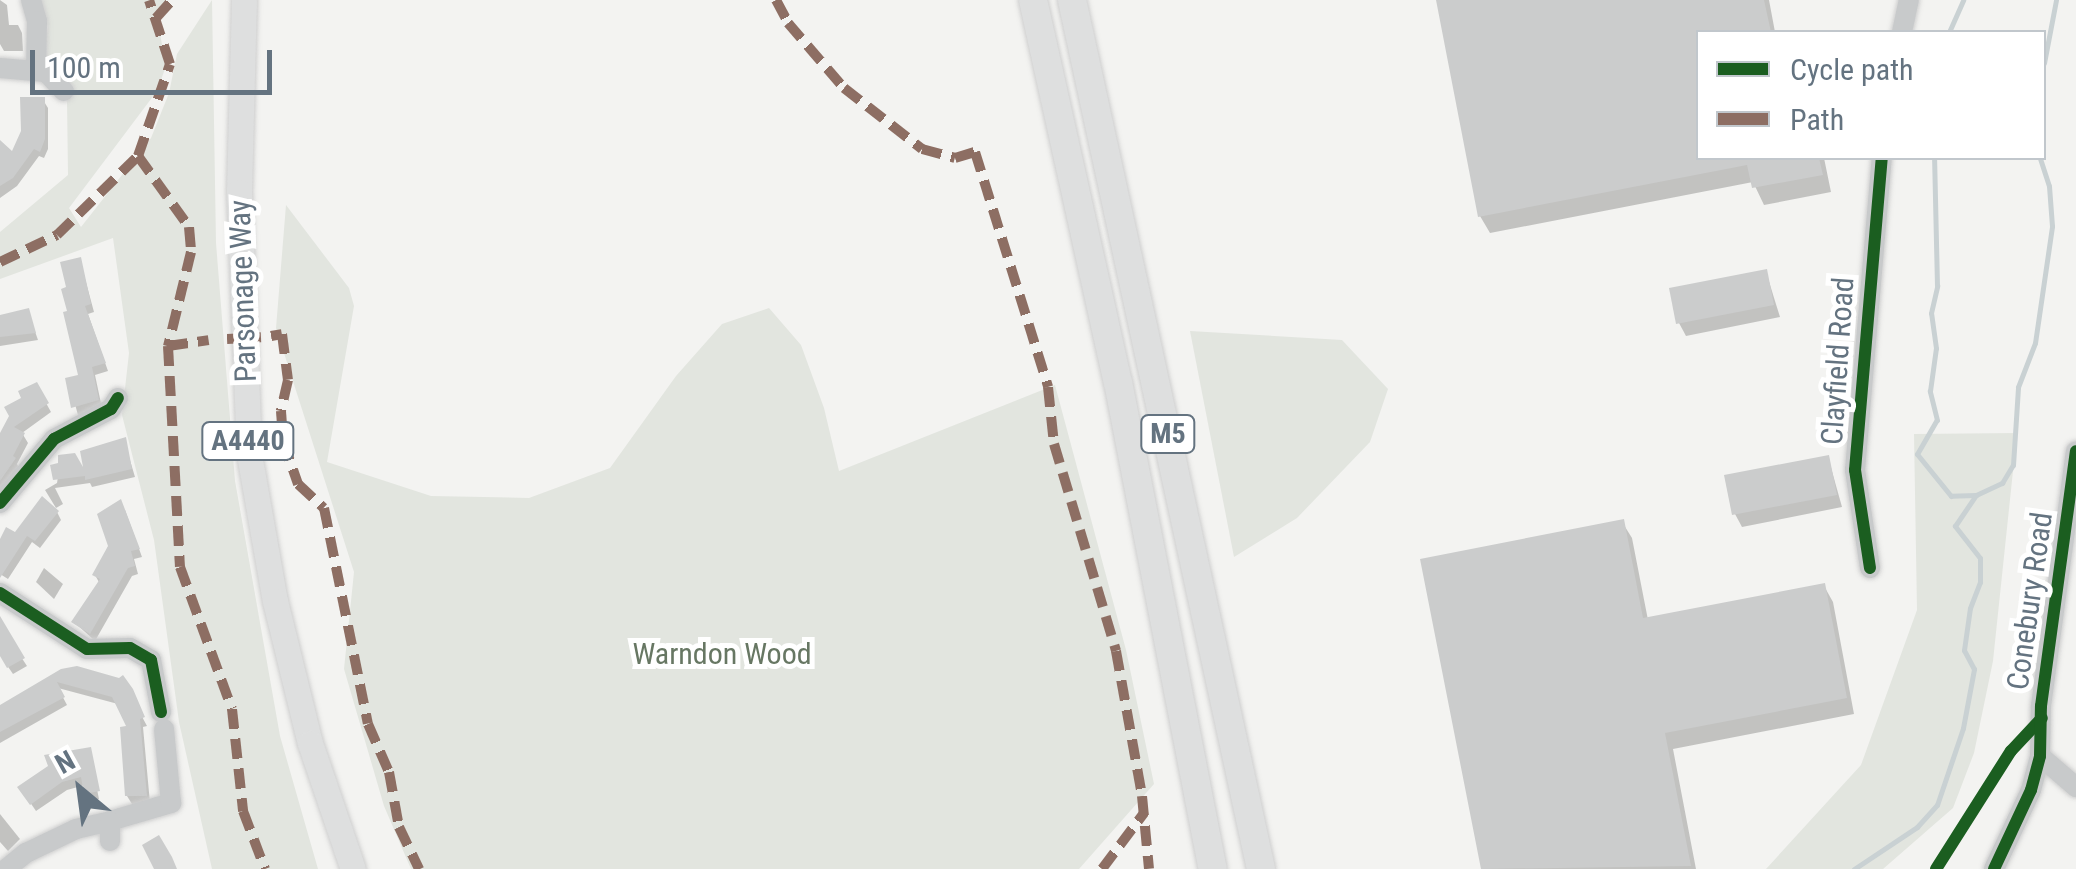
<!DOCTYPE html>
<html>
<head>
<meta charset="utf-8">
<style>
  body { margin:0 }
  #map { position:relative; width:2076px; height:869px; overflow:hidden; background:#f3f3f1; font-family:"Roboto Condensed",sans-serif }
  div>[style] { position:absolute }
  .green>* { inset:0; background:#e2e5df }
  .shadow>* { inset:0; background:#0003 }
  .stream>* { height:5px; margin:-2.5px; padding:0 2.5px; transform-origin:2.5px; border-radius:2.5px; background:#c9d1d3 }
  .building>* { inset:0; background:#cbcccc }
  .roads { filter:drop-shadow(0 0 2px #cfcfcf) drop-shadow(0 0 2px #cfcfcf) }
  .minor>* { height:20px; margin:-10px; padding:0 10px; transform-origin:10px; border-radius:10px; background:#c8cacb }
  .major>* { height:25px; margin:-12.5px; padding:0 12.5px; transform-origin:12.5px; border-radius:12.5px; background:#dedfdf }
  .highway>* { height:28px; margin:-14px; padding:0 14px; transform-origin:14px; border-radius:14px; background:#dedfdf }
  .quiet>* { height:10px; margin-top:-5px; transform-origin:0; background:repeating-linear-gradient(90deg,#8d6e63 0 20px,transparent 0 30px) }
  .cycleway>* { height:12px; margin:-6px; padding:0 6px; transform-origin:6px; border-radius:6px; background:#1b5e20 }
  span { translate:-50% -50%; white-space:nowrap; text-align:center; line-height:1.15; -webkit-text-stroke:10px #fff; paint-order:stroke }
  .shield-label span { padding:2px 8px; background:#fff; border:2px solid; border-radius:8px; -webkit-text-stroke-width:0 }
  .shield-label { font-size:28px; color:#647380; font-weight:700 }
  .street-label { font-size:30px; color:#647380 }
  .park-label { font-size:30px; color:#677763 }
  .legend { position:absolute; left:1696px; top:30px; width:350px; height:130px; box-sizing:border-box; background:#fff; border:2px solid #c1c7cc; margin:0; padding:12px 18px; list-style:none; font-size:30px; color:#647380 }
  .legend li { display:flex; align-items:center; gap:20px; height:50px }
  .legend b { width:50px; border:2px solid #c1c7cc }
  .north { position:absolute; left:30px; top:739px; width:100px; height:100px; -webkit-text-stroke:8px #fff; paint-order:stroke; rotate:331deg; font-size:28px; font-weight:700; line-height:40px; text-align:center; color:#647380 }
  .north::after { content:''; display:block; margin:auto; width:35px; height:45px; background:#647380; clip-path:polygon(50% 0,100% 100%,50% 72%,0 100%) }
  .scale { position:absolute; left:30px; top:50px; width:242px; height:45px; box-sizing:border-box; border:5px solid #647380; border-top:0; padding-left:12px; font-size:30px; line-height:35px; white-space:nowrap; color:#647380; -webkit-text-stroke:8px #fff; paint-order:stroke }
</style>
</head>
<body>
<div id="map">
  <div class="green">
    <i style="clip-path:polygon(38px 0,166px 0,156px 12px,166px 66px,157px 91px,69px 208px,81px 227px,151px 138px,169px 93px,177px 54px,212px 0,216px 243px,235px 481px,280px 736px,318px 869px,212px 869px,179px 722px,154px 540px,122px 415px,129px 353px,113px 238px,0 279px,0 232px,68px 175px,67px 100px,42px 66px,48px 27px)"></i>
    <i style="clip-path:polygon(286px 205px,349px 288px,354px 306px,327px 462px,431px 496px,529px 498px,610px 468px,676px 376px,722px 324px,769px 308px,801px 345px,824px 408px,839px 471px,1055px 385px,1126px 650px,1154px 784px,1079px 869px,411px 869px,384px 806px,344px 669px,354px 572px,276px 328px)"></i>
    <i style="clip-path:polygon(1190px 331px,1342px 340px,1388px 389px,1370px 442px,1297px 518px,1234px 557px)"></i>
    <i style="clip-path:polygon(2017px 433px,1993px 661px,1974px 753px,1953px 808px,1883px 869px,1766px 869px,1861px 765px,1917px 610px,1914px 434px)"></i>
  </div>
  <div class="shadow">
    <i style="clip-path:polygon(0 0,7px 5px,9px 25px,18px 25px,22px 33px,23px 51px,4px 51px,0 44px)"></i>
    <i style="clip-path:polygon(1439px 0,1769px 0,1775px 32px,1698px 32px,1698px 158px,1824px 158px,1831px 192px,1764px 205px,1753px 182px,1490px 233px,1480px 216px)"></i>
    <i style="clip-path:polygon(43px 100px,48px 108px,48px 149px,44px 158px,39px 156px,17px 186px,0 198px,0 164px,14px 152px)"></i>
    <i style="clip-path:polygon(80px 260px,94px 312px,88px 314px,108px 371px,95px 375px,102px 408px,78px 415px,68px 379px,81px 377px,69px 289px)"></i>
    <i style="clip-path:polygon(1766px 272px,1780px 317px,1686px 336px,1679px 323px)"></i>
    <i style="clip-path:polygon(28px 311px,38px 340px,0 346px,0 316px)"></i>
    <i style="clip-path:polygon(36px 385px,51px 412px,22px 433px,28px 443px,17px 464px,19px 468px,0 488px,0 441px)"></i>
    <i style="clip-path:polygon(124px 440px,135px 477px,92px 487px,90px 483px,55px 488px,63px 504px,56px 508px,45px 490px,57px 483px,61px 458px,88px 477px)"></i>
    <i style="clip-path:polygon(1828px 457px,1842px 507px,1742px 527px,1735px 514px)"></i>
    <i style="clip-path:polygon(125px 510px,142px 557px,134px 559px,138px 574px,132px 576px,95px 641px,74px 622px,100px 584px,95px 575px)"></i>
    <i style="clip-path:polygon(57px 512px,61px 520px,40px 548px,32px 542px,8px 579px,0 574px,0 542px)"></i>
    <i style="clip-path:polygon(1622px 522px,1632px 538px,1648px 620px,1824px 586px,1833px 602px,1854px 714px,1673px 749px,1696px 869px,1483px 869px,1423px 561px)"></i>
    <i style="clip-path:polygon(44px 568px,63px 584px,54px 599px,36px 582px)"></i>
    <i style="clip-path:polygon(0 625px,27px 666px,13px 674px,0 655px)"></i>
    <i style="clip-path:polygon(62px 672px,122px 679px,147px 726px,143px 727px,150px 803px,132px 804px,127px 796px,130px 728px,118px 704px,58px 688px,67px 705px,0 743px,0 709px)"></i>
    <i style="clip-path:polygon(90px 755px,99px 799px,91px 801px,85px 785px,67px 790px,36px 811px,25px 795px)"></i>
    <i style="clip-path:polygon(0 814px,20px 839px,8px 851px,0 842px)"></i>
  </div>
  <div class="stream">
    <i style="left:1949px;top:32px;width:35px;rotate:-66deg"></i>
    <i style="left:2044px;top:63px;width:64px;rotate:-79.2deg"></i>
    <i style="left:1976px;top:495px;width:29px;rotate:-25deg"></i>
    <i style="left:2002px;top:483px;width:21px;rotate:-59deg"></i>
    <i style="left:2013px;top:465px;width:78px;rotate:-86.3deg"></i>
    <i style="left:2018px;top:387px;width:47px;rotate:-68.9deg"></i>
    <i style="left:2035px;top:343px;width:118px;rotate:-81.7deg"></i>
    <i style="left:2052px;top:226px;width:40px;rotate:-94.3deg"></i>
    <i style="left:2049px;top:186px;width:29px;rotate:-108deg"></i>
    <i style="left:1854px;top:869px;width:76px;rotate:-33.7deg"></i>
    <i style="left:1917px;top:827px;width:30px;rotate:-48deg"></i>
    <i style="left:1937px;top:805px;width:81px;rotate:-71.3deg"></i>
    <i style="left:1963px;top:728px;width:60px;rotate:-79.4deg"></i>
    <i style="left:1974px;top:669px;width:21px;rotate:-118deg"></i>
    <i style="left:1964px;top:650px;width:42px;rotate:-81.9deg"></i>
    <i style="left:1970px;top:608px;width:28px;rotate:-69deg"></i>
    <i style="left:1980px;top:582px;width:24px;rotate:-90deg"></i>
    <i style="left:1980px;top:558px;width:41px;rotate:-128deg"></i>
    <i style="left:1955px;top:526px;width:37px;rotate:-56deg"></i>
    <i style="left:1976px;top:495px;width:25px;rotate:178deg"></i>
    <i style="left:1951px;top:496px;width:54px;rotate:-129deg"></i>
    <i style="left:1917px;top:454px;width:39px;rotate:-60deg"></i>
    <i style="left:1937px;top:420px;width:30px;rotate:-104deg"></i>
    <i style="left:1930px;top:391px;width:43px;rotate:-82.1deg"></i>
    <i style="left:1936px;top:348px;width:35px;rotate:-98deg"></i>
    <i style="left:1931px;top:313px;width:28px;rotate:-77deg"></i>
    <i style="left:1937px;top:286px;width:128px;rotate:-91.3deg"></i>
  </div>
  <div class="building">
    <i style="clip-path:polygon(1436px 0,1764px 0,1771px 32px,1698px 32px,1698px 158px,1819px 158px,1823px 175px,1752px 188px,1747px 165px,1478px 217px)"></i>
    <i style="clip-path:polygon(20px 97px,45px 97px,45px 139px,40px 152px,34px 149px,13px 178px,0 186px,0 140px,12px 151px,21px 131px)"></i>
    <i style="clip-path:polygon(81px 257px,91px 304px,85px 306px,106px 363px,92px 367px,99px 400px,71px 408px,65px 378px,78px 375px,63px 312px,67px 311px,61px 289px,66px 287px,60px 262px)"></i>
    <i style="clip-path:polygon(1767px 269px,1774px 305px,1676px 324px,1669px 288px)"></i>
    <i style="clip-path:polygon(29px 308px,36px 333px,0 337px,0 315px)"></i>
    <i style="clip-path:polygon(37px 382px,49px 403px,14px 427px,25px 433px,13px 456px,16px 458px,0 481px,0 433px,9px 416px,4px 407px,21px 398px,18px 391px)"></i>
    <i style="clip-path:polygon(126px 437px,132px 469px,85px 480px,85px 476px,53px 480px,50px 465px,58px 463px,58px 455px,75px 453px,83px 467px,80px 451px)"></i>
    <i style="clip-path:polygon(1829px 455px,1837px 495px,1732px 515px,1724px 475px)"></i>
    <i style="clip-path:polygon(42px 496px,59px 511px,35px 541px,27px 536px,0 578px,0 539px,6px 527px,15px 532px)"></i>
    <i style="clip-path:polygon(121px 499px,140px 549px,131px 551px,135px 566px,128px 568px,90px 634px,71px 622px,100px 579px,92px 575px,108px 546px,97px 514px)"></i>
    <i style="clip-path:polygon(1624px 519px,1643px 618px,1825px 583px,1847px 698px,1665px 733px,1691px 866px,1481px 869px,1420px 559px)"></i>
    <i style="clip-path:polygon(0 616px,25px 658px,7px 668px,0 656px)"></i>
    <i style="clip-path:polygon(77px 666px,119px 678px,123px 675px,133px 689px,145px 717px,140px 719px,147px 796px,125px 796px,120px 727px,126px 726px,112px 697px,57px 682px,65px 697px,0 732px,0 705px,61px 669px)"></i>
    <i style="clip-path:polygon(91px 747px,100px 791px,84px 794px,81px 777px,62px 782px,30px 805px,17px 787px,48px 766px,44px 755px)"></i>
    <i style="clip-path:polygon(159px 835px,172px 857px,177px 869px,154px 869px,142px 845px)"></i>
  </div>
  <div class="roads">
    <div class="minor">
      <i style="left:31px;top:0;width:22px;rotate:74deg"></i>
      <i style="left:37px;top:21px;width:50px;rotate:91.1deg"></i>
      <i style="left:1902px;top:32px;width:33px;rotate:-78deg"></i>
      <i style="left:0;top:68px;width:46px;rotate:5deg"></i>
      <i style="left:46px;top:72px;width:26px;rotate:47deg"></i>
      <i style="left:0;top:503px;width:84px;rotate:-49.8deg"></i>
      <i style="left:54px;top:439px;width:64px;rotate:-27.8deg"></i>
      <i style="left:111px;top:409px;width:13px;rotate:-58deg"></i>
      <i style="left:1870px;top:568px;width:99px;rotate:-98.7deg"></i>
      <i style="left:1855px;top:470px;width:313px;rotate:-85.1deg"></i>
      <i style="left:0;top:593px;width:103px;rotate:32.8deg"></i>
      <i style="left:87px;top:649px;width:43px;rotate:-1.3deg"></i>
      <i style="left:130px;top:648px;width:24px;rotate:30deg"></i>
      <i style="left:151px;top:660px;width:53px;rotate:79.1deg"></i>
      <i style="left:2040px;top:756px;width:48px;rotate:40.7deg"></i>
      <i style="left:110px;top:821px;width:64px;rotate:-16.4deg"></i>
      <i style="left:171px;top:803px;width:74px;rotate:-95.4deg"></i>
      <i style="left:6px;top:869px;width:26px;rotate:-39deg"></i>
      <i style="left:26px;top:853px;width:55px;rotate:-25.6deg"></i>
      <i style="left:76px;top:829px;width:35px;rotate:-13deg"></i>
      <i style="left:110px;top:821px;width:20px;rotate:90deg"></i>
      <i style="left:1994px;top:869px;width:87px;rotate:-64.9deg"></i>
      <i style="left:2031px;top:790px;width:35px;rotate:-75deg"></i>
      <i style="left:2040px;top:756px;width:50px;rotate:-88.9deg"></i>
      <i style="left:2041px;top:706px;width:257px;rotate:-82.2deg"></i>
    </div>
    <div class="major">
      <i style="left:244px;top:0;width:192px;rotate:91.5deg"></i>
      <i style="left:239px;top:192px;width:262px;rotate:87.8deg"></i>
      <i style="left:249px;top:454px;width:149px;rotate:80deg"></i>
      <i style="left:275px;top:601px;width:146px;rotate:76.2deg"></i>
      <i style="left:310px;top:743px;width:133px;rotate:71.2deg"></i>
    </div>
    <div class="highway">
      <i style="left:1033px;top:0;width:391px;rotate:77.5deg"></i>
      <i style="left:1118px;top:382px;width:496px;rotate:79deg"></i>
      <i style="left:1072px;top:0;width:889px;rotate:77.73deg"></i>
    </div>
  </div>
  <div class="quiet">
    <i style="left:776px;top:0;width:26px;rotate:62deg"></i>
    <i style="left:788px;top:23px;width:86px;rotate:49.3deg"></i>
    <i style="left:844px;top:88px;width:99px;rotate:38deg"></i>
    <i style="left:922px;top:149px;width:34px;rotate:15deg"></i>
    <i style="left:955px;top:158px;width:21px;rotate:-17deg"></i>
    <i style="left:975px;top:152px;width:246px;rotate:72.7deg"></i>
    <i style="left:1048px;top:387px;width:57px;rotate:84deg"></i>
    <i style="left:1054px;top:444px;width:216px;rotate:73.3deg"></i>
    <i style="left:1116px;top:651px;width:147px;rotate:79.8deg"></i>
    <i style="left:1142px;top:796px;width:73px;rotate:84.5deg"></i>
    <i style="left:156px;top:18px;width:24px;rotate:-48deg"></i>
    <i style="left:138px;top:156px;width:87px;rotate:54.3deg"></i>
    <i style="left:189px;top:227px;width:25px;rotate:85deg"></i>
    <i style="left:191px;top:252px;width:97px;rotate:103.7deg"></i>
    <i style="left:168px;top:346px;width:221px;rotate:86.9deg"></i>
    <i style="left:180px;top:567px;width:151px;rotate:69.9deg"></i>
    <i style="left:232px;top:709px;width:103px;rotate:83.8deg"></i>
    <i style="left:243px;top:811px;width:62px;rotate:69.2deg"></i>
    <i style="left:0;top:262px;width:63px;rotate:-25.3deg"></i>
    <i style="left:57px;top:235px;width:113px;rotate:-44.3deg"></i>
    <i style="left:138px;top:156px;width:97px;rotate:-70.8deg"></i>
    <i style="left:170px;top:64px;width:67px;rotate:-108.2deg"></i>
    <i style="left:271px;top:336px;width:11px;rotate:-10deg"></i>
    <i style="left:282px;top:334px;width:46px;rotate:82.6deg"></i>
    <i style="left:288px;top:380px;width:32px;rotate:103deg"></i>
    <i style="left:281px;top:411px;width:30px;rotate:86deg"></i>
    <i style="left:283px;top:441px;width:46px;rotate:70.8deg"></i>
    <i style="left:298px;top:484px;width:35px;rotate:43deg"></i>
    <i style="left:324px;top:508px;width:220px;rotate:78.5deg"></i>
    <i style="left:368px;top:724px;width:52px;rotate:66.4deg"></i>
    <i style="left:389px;top:772px;width:56px;rotate:79.7deg"></i>
    <i style="left:399px;top:827px;width:47px;rotate:64.5deg"></i>
    <i style="left:227px;top:339px;width:34px;rotate:-3deg"></i>
    <i style="left:168px;top:346px;width:41px;rotate:-8.3deg"></i>
    <i style="left:1102px;top:869px;width:70px;rotate:-53.1deg"></i>
  </div>
  <div class="cycleway">
    <i style="left:0;top:503px;width:84px;rotate:-49.8deg"></i>
    <i style="left:54px;top:439px;width:64px;rotate:-27.8deg"></i>
    <i style="left:111px;top:409px;width:13px;rotate:-58deg"></i>
    <i style="left:1870px;top:568px;width:99px;rotate:-98.7deg"></i>
    <i style="left:1855px;top:470px;width:313px;rotate:-85.1deg"></i>
    <i style="left:0;top:593px;width:103px;rotate:32.8deg"></i>
    <i style="left:87px;top:649px;width:43px;rotate:-1.3deg"></i>
    <i style="left:130px;top:648px;width:24px;rotate:30deg"></i>
    <i style="left:151px;top:660px;width:53px;rotate:79.1deg"></i>
    <i style="left:1936px;top:869px;width:140px;rotate:-57.6deg"></i>
    <i style="left:2011px;top:751px;width:45px;rotate:-46.8deg"></i>
    <i style="left:1994px;top:869px;width:87px;rotate:-64.9deg"></i>
    <i style="left:2031px;top:790px;width:35px;rotate:-75deg"></i>
    <i style="left:2040px;top:756px;width:50px;rotate:-88.9deg"></i>
    <i style="left:2041px;top:706px;width:257px;rotate:-82.2deg"></i>
  </div>
  <div class="shield-label">
    <span style="left:1168px;top:434px">M5</span>
    <span style="left:248px;top:441px">A4440</span>
  </div>
  <div class="street-label">
    <span style="left:243px;top:291px;rotate:-92deg">Parsonage Way</span>
    <span style="left:1838px;top:361px;rotate:-86deg">Clayfield Road</span>
    <span style="left:2030px;top:601px;rotate:-82deg">Conebury Road</span>
  </div>
  <div class="park-label">
    <span style="left:722px;top:654px">Warndon Wood</span>
  </div>
  <ul class="legend">
  <li><b style="height:12px;background:#1b5e20"></b>Cycle path</li>
  <li><b style="height:12px;background:#8d6e63"></b>Path</li>
  </ul>
  <div class="north">N</div>
  <div class="scale">100 m</div>
</div>
</body>
</html>
